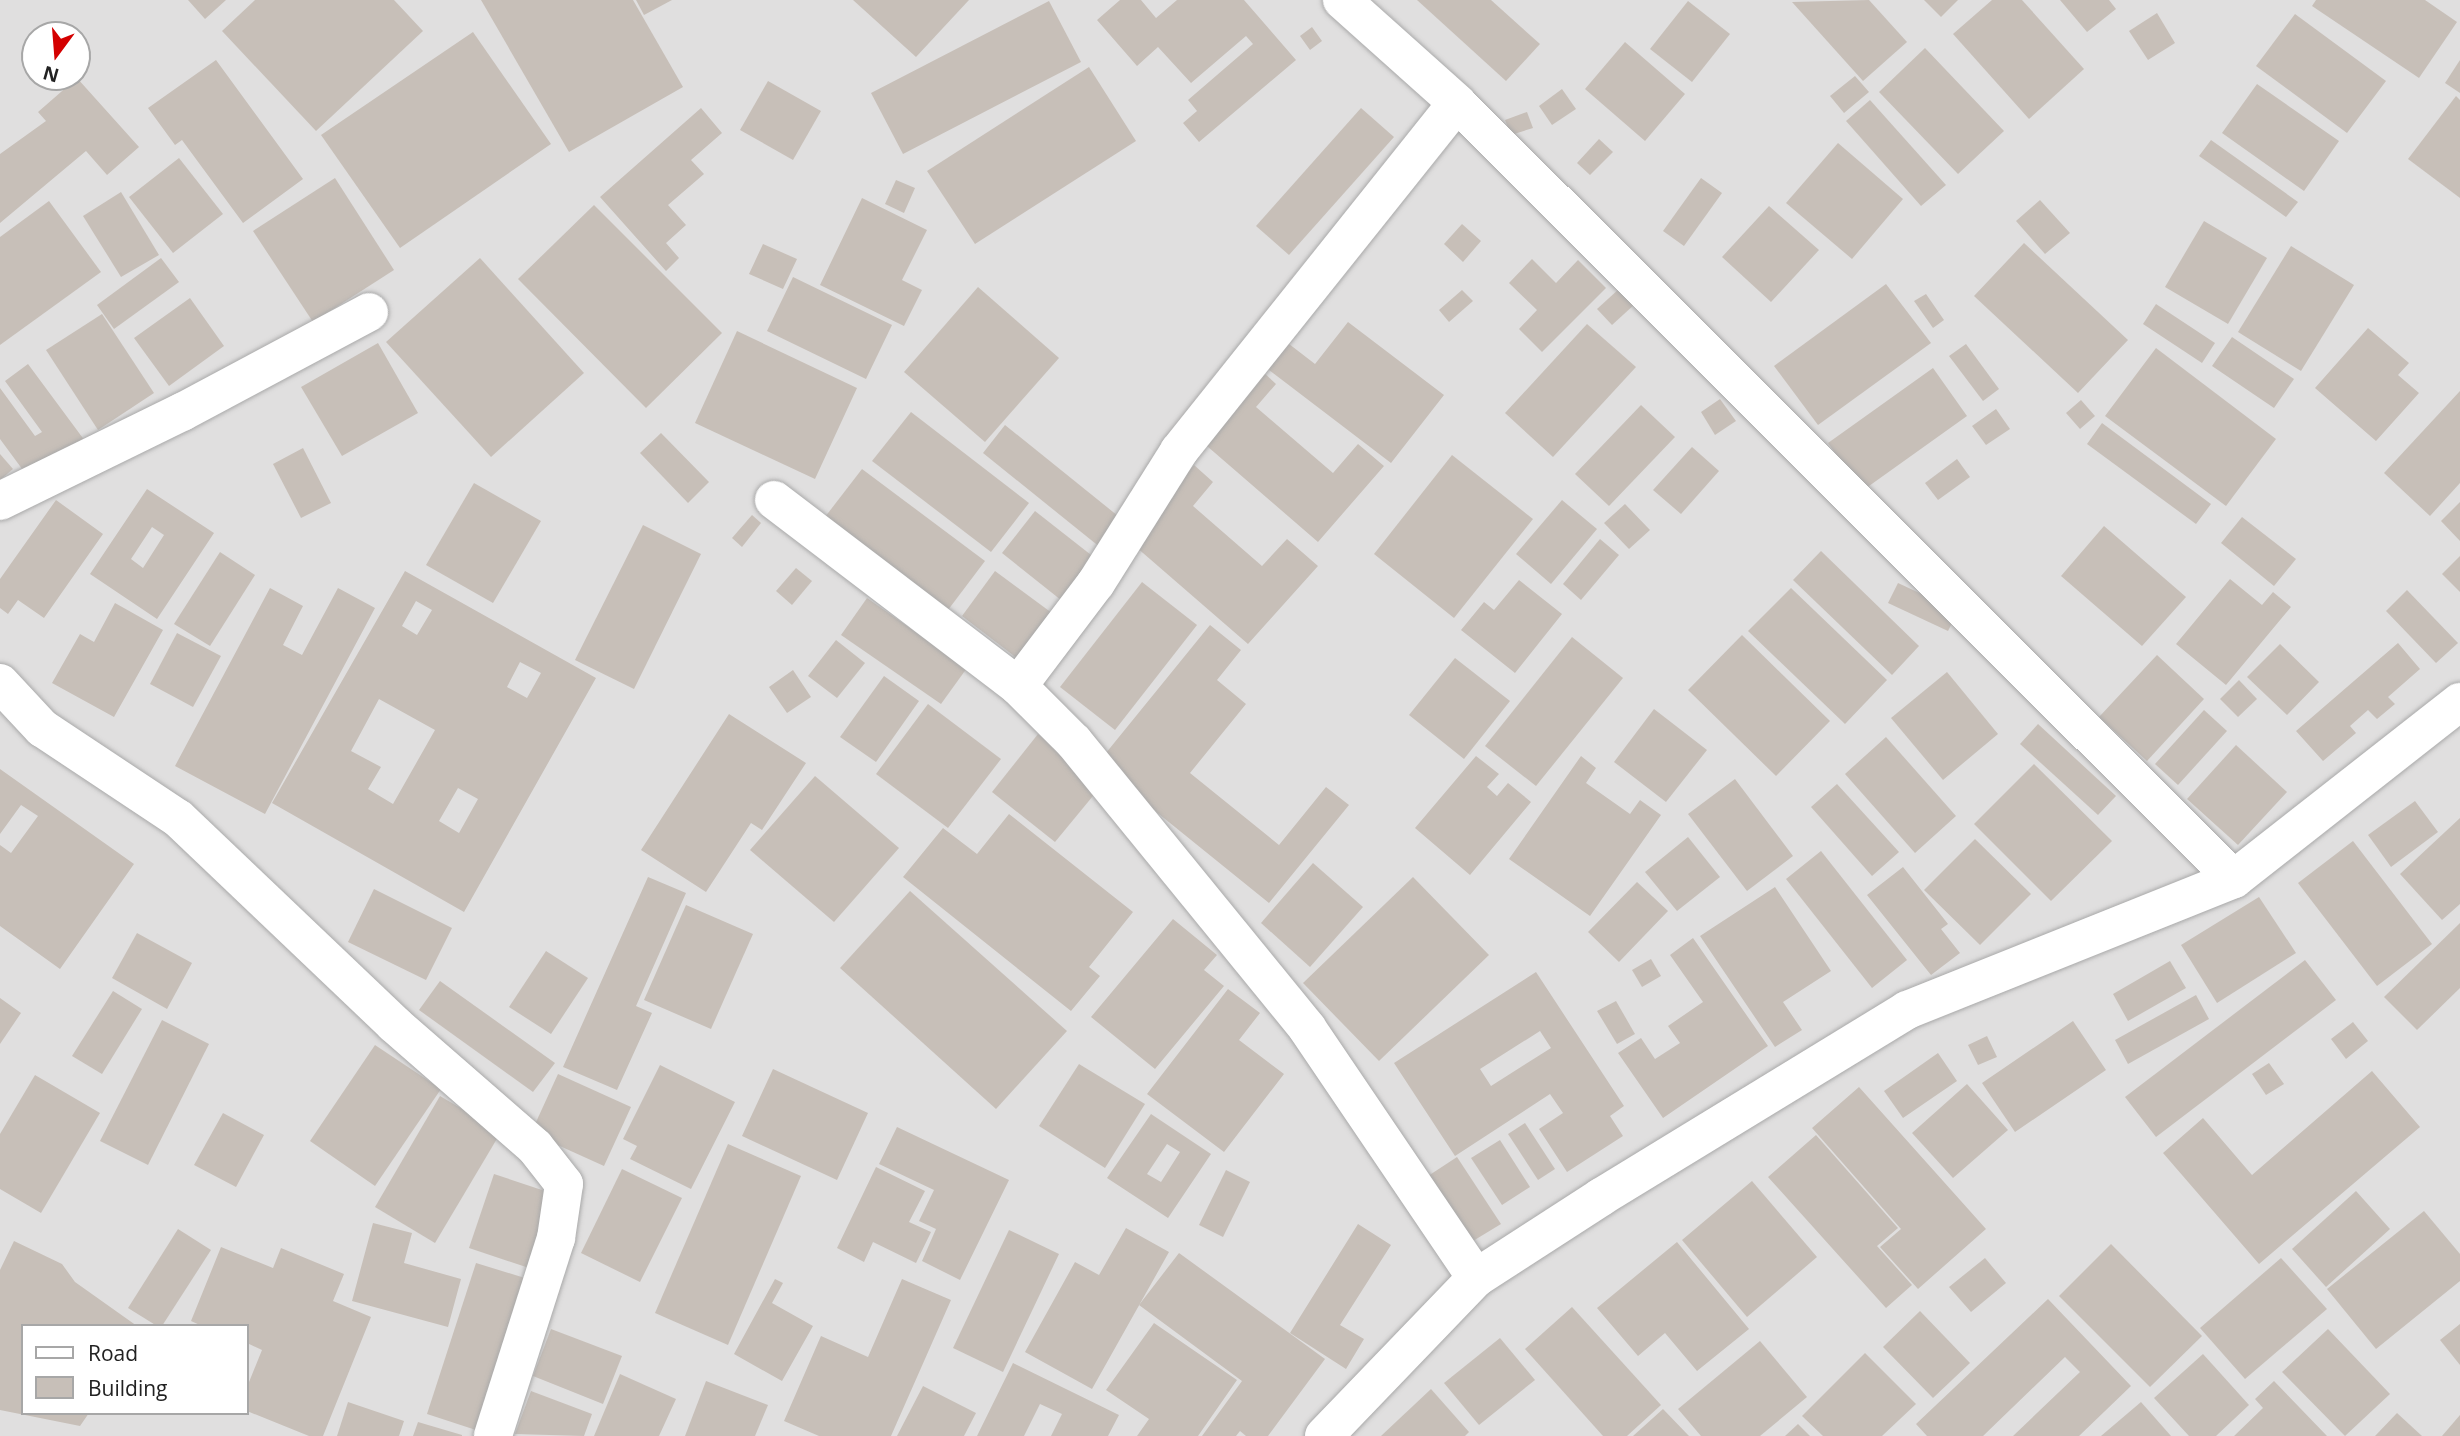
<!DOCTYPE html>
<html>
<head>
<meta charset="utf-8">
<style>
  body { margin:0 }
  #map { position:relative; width:2460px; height:1436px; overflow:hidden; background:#f2efe9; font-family:"Open Sans",sans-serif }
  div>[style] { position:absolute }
  .residential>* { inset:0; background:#e0dfdf }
  .building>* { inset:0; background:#c7bfb8 }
  .roads { filter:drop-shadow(0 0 2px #a9a9a9) drop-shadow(0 0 2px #a9a9a9) }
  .minor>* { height:38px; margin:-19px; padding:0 19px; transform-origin:19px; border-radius:19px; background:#fff }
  span { translate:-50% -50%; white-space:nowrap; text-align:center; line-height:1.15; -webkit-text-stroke:6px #fff; paint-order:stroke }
  .legend { position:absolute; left:21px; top:1324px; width:228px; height:91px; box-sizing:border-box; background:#fff; border:2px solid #a7a7a7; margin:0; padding:9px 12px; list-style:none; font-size:21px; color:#222 }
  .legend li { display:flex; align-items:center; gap:14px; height:35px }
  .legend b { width:35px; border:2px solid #a7a7a7 }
  .north { position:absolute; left:21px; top:21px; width:70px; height:70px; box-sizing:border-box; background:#fff; border:2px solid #a7a7a7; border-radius:50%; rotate:196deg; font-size:19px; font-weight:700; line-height:28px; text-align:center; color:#222 }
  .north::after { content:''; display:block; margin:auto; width:24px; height:32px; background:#d40000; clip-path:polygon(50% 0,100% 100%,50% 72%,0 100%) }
</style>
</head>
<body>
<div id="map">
  <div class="residential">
    <i style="clip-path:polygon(evenodd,0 0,2460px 0,2460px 1436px,0 1436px,0 0,35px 35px,77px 35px,77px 77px,35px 77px,35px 35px,0 0,23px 1326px,247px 1326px,247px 1413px,23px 1413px,23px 1326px)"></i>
  </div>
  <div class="building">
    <i style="clip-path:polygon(188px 0,226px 0,205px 19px)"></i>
    <i style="clip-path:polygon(255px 0,394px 0,423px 31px,316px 131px,222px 31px)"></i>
    <i style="clip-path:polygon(481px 0,633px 0,683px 87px,569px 152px)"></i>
    <i style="clip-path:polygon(636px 0,672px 0,644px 15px)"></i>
    <i style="clip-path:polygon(853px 0,969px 0,916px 57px)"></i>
    <i style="clip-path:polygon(1120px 0,1141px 0,1156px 18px,1177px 0,1244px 0,1296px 60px,1199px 142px,1183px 123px,1197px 111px,1188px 100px,1253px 44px,1246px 36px,1191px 83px,1158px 47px,1137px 66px,1097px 20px)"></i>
    <i style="clip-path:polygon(1417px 0,1491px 0,1540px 44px,1506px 81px)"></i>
    <i style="clip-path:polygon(1869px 0,1907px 42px,1863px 81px,1792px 2px)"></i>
    <i style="clip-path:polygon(1924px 0,1958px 0,1941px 17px)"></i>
    <i style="clip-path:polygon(1992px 0,2022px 0,2084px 69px,2029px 119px,1953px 34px)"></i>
    <i style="clip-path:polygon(2060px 0,2109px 0,2116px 9px,2087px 32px)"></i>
    <i style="clip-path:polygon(2316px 0,2425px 0,2457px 22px,2419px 78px,2312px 6px)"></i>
    <i style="clip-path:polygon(1049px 1px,1081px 62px,903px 154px,871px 93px)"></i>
    <i style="clip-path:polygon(1688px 1px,1730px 34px,1692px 82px,1650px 49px)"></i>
    <i style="clip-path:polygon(2157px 13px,2175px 43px,2148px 60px,2129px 31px)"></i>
    <i style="clip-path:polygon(2295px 14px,2386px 81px,2347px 133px,2256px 66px)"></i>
    <i style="clip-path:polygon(1312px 27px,1322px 41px,1310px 50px,1300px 36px)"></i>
    <i style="clip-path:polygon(473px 32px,551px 144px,400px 248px,321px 135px)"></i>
    <i style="clip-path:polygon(1625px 42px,1685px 94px,1645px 141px,1585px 89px)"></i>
    <i style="clip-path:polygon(1925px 48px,2004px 131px,1958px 174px,1879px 92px)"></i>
    <i style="clip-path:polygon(216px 60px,303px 179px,243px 223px,182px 140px,175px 145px,148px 108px)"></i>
    <i style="clip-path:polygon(2460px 60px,2460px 93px,2445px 83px)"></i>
    <i style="clip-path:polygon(1089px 67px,1136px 141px,975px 244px,927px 171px)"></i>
    <i style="clip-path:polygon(1855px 76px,1869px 92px,1844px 113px,1830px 96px)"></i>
    <i style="clip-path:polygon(77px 78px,139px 147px,107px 175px,86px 151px,0 223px,0 154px,46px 121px,38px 112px)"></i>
    <i style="clip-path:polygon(768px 81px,821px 111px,793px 160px,740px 130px)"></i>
    <i style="clip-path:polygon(2257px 84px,2339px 141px,2304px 191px,2222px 133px)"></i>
    <i style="clip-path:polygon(1562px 89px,1576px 109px,1552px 125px,1539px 106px)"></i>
    <i style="clip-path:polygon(2456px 96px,2460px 100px,2460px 198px,2408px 159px)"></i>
    <i style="clip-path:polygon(1870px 100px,1946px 185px,1921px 206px,1846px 121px)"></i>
    <i style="clip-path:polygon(701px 108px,722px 133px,691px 160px,704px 174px,668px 205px,686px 225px,666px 243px,679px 258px,666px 271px,600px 197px)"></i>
    <i style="clip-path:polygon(1361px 108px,1394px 137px,1289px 255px,1256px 226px)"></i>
    <i style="clip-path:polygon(1527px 112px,1533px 128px,1511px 135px,1505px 120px)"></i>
    <i style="clip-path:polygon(1599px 139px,1613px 152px,1590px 175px,1577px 163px)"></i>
    <i style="clip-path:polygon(2211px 140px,2298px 202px,2286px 217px,2199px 156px)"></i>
    <i style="clip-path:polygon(1838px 143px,1903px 199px,1852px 259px,1786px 203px)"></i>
    <i style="clip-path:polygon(179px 158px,223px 214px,173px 253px,129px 197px)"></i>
    <i style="clip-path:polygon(335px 178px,394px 270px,313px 322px,253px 231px)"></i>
    <i style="clip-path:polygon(1701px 178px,1722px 193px,1684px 246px,1663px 231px)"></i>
    <i style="clip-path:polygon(896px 180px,915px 188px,904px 213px,885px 204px)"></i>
    <i style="clip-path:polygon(121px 192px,159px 255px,121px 277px,83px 216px)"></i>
    <i style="clip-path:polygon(862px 198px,927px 230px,902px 280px,922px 290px,904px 326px,820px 285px)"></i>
    <i style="clip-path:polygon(2040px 200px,2070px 233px,2045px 254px,2016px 221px)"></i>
    <i style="clip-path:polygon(49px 201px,101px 272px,0 345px,0 237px)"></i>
    <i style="clip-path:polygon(594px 205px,722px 333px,646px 408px,518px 279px)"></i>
    <i style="clip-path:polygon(1769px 206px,1819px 250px,1771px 302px,1722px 257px)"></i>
    <i style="clip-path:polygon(2204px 221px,2267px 258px,2228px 324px,2165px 287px)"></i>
    <i style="clip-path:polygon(1462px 224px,1481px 241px,1463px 262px,1444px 244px)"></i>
    <i style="clip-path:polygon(2024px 243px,2128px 340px,2078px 393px,1974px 296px)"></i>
    <i style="clip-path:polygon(763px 244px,797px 259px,783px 289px,749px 274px)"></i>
    <i style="clip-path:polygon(2291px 246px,2354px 285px,2301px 371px,2238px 332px)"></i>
    <i style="clip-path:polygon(161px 258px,179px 282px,114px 329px,97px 305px)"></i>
    <i style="clip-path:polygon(480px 258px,584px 373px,491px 457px,386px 342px)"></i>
    <i style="clip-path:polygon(1532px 259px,1556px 283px,1578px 260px,1606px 288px,1542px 352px,1519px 329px,1537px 310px,1509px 283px)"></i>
    <i style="clip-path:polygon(793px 277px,892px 325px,866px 379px,767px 331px)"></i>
    <i style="clip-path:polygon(1886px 284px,1931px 343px,1818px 425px,1774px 366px)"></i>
    <i style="clip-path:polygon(978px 287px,1059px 358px,985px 442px,904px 372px)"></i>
    <i style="clip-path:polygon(1620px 288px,1635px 304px,1612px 325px,1597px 309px)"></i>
    <i style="clip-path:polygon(1462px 290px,1473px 301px,1449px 322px,1439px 310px)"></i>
    <i style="clip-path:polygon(1926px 294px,1944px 320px,1933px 328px,1914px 301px)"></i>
    <i style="clip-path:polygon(190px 298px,224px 346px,169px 386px,134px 338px)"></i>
    <i style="clip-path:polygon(2156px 304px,2215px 343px,2202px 363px,2143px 324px)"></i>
    <i style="clip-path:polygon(102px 314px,154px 393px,98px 430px,46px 350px)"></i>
    <i style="clip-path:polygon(1348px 322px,1444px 395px,1391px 463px,1260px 363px,1280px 337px,1315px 364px)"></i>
    <i style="clip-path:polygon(1587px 324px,1636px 367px,1553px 457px,1505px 413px)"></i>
    <i style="clip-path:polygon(2368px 328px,2409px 363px,2398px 375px,2419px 393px,2376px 441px,2315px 388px)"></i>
    <i style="clip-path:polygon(737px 331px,857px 388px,815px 479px,695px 423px)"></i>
    <i style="clip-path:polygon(2232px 337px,2294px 379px,2274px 408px,2212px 366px)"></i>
    <i style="clip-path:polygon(378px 343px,418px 413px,342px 456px,301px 387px)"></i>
    <i style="clip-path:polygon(1966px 344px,1999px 389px,1983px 401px,1949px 356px)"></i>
    <i style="clip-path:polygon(2156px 348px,2276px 439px,2226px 506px,2105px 416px)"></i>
    <i style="clip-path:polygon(28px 364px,85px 441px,31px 481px,0 439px,0 388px,35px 436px,42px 432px,5px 381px)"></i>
    <i style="clip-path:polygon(1933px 368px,1967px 416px,1862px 491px,1828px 443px)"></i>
    <i style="clip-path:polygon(1261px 370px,1276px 384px,1256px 407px,1333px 473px,1358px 444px,1384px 466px,1318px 542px,1200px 440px)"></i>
    <i style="clip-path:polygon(2460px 391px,2460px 483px,2430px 516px,2384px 473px)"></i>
    <i style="clip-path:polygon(1720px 399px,1736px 421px,1715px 435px,1701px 412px)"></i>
    <i style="clip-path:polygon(2081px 400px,2095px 416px,2080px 429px,2066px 413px)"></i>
    <i style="clip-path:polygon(1641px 405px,1675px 437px,1609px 506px,1575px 474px)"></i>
    <i style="clip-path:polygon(1996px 409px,2010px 429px,1986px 445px,1972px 426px)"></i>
    <i style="clip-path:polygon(911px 412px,1029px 503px,991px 552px,872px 461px)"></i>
    <i style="clip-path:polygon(2102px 423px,2211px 504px,2196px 524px,2087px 444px)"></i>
    <i style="clip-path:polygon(1005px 425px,1123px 520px,1101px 548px,983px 453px)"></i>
    <i style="clip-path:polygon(661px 433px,709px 482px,688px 503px,640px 453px)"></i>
    <i style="clip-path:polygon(1692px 447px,1719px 471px,1681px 514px,1653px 490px)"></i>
    <i style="clip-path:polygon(303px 448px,331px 503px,301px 518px,273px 464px)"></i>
    <i style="clip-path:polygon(0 454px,13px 469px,0 480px)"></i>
    <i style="clip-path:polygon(1452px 455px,1533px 519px,1454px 618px,1374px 554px)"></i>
    <i style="clip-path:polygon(1957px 459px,1970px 477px,1938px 500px,1925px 483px)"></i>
    <i style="clip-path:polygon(1194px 465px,1213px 482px,1193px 506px,1262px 566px,1287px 539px,1318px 566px,1248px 644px,1128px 540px)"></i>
    <i style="clip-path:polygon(862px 469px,985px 561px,948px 610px,825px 517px)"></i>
    <i style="clip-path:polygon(474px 483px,541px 521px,493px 603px,426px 565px)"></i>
    <i style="clip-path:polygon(evenodd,147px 489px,214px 533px,157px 619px,90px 574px,147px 489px,152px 527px,164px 535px,143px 568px,131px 559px,152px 527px)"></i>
    <i style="clip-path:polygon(56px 500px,103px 534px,44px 618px,18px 600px,8px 614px,0 608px,0 579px)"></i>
    <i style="clip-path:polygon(1562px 500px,1597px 529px,1551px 584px,1516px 554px)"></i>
    <i style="clip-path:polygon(2460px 502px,2460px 541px,2441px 521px)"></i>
    <i style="clip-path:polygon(1625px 504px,1650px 530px,1629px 549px,1604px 523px)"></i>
    <i style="clip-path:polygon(1035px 511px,1100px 562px,1066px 604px,1002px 553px)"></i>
    <i style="clip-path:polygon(752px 515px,761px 523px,742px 547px,732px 538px)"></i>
    <i style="clip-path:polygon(2242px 517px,2296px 559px,2274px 586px,2221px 543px)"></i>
    <i style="clip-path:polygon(643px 525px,701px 554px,634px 689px,575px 660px)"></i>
    <i style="clip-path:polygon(2104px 526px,2186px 597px,2142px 646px,2061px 576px)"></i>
    <i style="clip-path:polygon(1600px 539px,1619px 555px,1581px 600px,1563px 584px)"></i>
    <i style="clip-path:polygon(1821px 551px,1919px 646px,1892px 675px,1793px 580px)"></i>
    <i style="clip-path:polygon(220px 552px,255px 575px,210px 646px,174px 624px)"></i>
    <i style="clip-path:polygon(2460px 556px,2460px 592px,2442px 574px)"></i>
    <i style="clip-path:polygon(796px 568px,812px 581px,792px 605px,776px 591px)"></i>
    <i style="clip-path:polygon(evenodd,405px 571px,596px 678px,464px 912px,272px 803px,405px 571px,416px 601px,432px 610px,417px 635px,402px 626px,416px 601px,405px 571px,520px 662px,541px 673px,527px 698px,507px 687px,520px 662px,405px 571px,379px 699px,435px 730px,393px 804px,368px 789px,381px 767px,351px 751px,379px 699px,405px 571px,458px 788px,478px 799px,459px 833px,439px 821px,458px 788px)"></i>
    <i style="clip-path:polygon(995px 571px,1056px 616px,1022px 662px,962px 616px)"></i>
    <i style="clip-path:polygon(2230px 579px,2262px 605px,2273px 592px,2291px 607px,2226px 685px,2176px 644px)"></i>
    <i style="clip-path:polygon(1519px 580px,1562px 614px,1515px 673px,1461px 630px,1484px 602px,1494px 610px)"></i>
    <i style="clip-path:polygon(1142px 582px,1197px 625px,1115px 730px,1060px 687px)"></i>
    <i style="clip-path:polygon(1898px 583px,1958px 611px,1948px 631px,1888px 603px)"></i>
    <i style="clip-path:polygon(270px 588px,303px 606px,283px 645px,302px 655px,338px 588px,375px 608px,265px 814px,175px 766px)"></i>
    <i style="clip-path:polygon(1791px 588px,1887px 680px,1845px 724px,1748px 631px)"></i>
    <i style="clip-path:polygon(2407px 590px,2458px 643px,2436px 663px,2386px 611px)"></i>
    <i style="clip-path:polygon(867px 598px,967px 668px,941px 704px,841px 635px)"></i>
    <i style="clip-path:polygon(115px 603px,163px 630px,114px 717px,52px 683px,80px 634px,94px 642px)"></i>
    <i style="clip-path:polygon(1210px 625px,1241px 650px,1217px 680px,1246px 704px,1190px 773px,1279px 845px,1326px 787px,1349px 805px,1269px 903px,1097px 764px)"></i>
    <i style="clip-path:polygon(177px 633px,221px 656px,193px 707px,150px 684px)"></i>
    <i style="clip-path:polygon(1742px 635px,1830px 721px,1776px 776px,1688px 690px)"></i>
    <i style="clip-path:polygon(1572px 637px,1623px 678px,1536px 786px,1485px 746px)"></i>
    <i style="clip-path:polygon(836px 640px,865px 663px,837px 698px,808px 676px)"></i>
    <i style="clip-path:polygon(2398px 643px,2420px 669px,2388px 697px,2395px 704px,2377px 719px,2368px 710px,2350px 726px,2356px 733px,2323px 761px,2296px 731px)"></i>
    <i style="clip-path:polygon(2280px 644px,2319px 682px,2287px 715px,2247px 677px)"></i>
    <i style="clip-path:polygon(2157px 655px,2204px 699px,2147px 761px,2099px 717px)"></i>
    <i style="clip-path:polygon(1455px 658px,1510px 701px,1464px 759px,1409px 715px)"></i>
    <i style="clip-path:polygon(793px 670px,811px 697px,787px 713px,769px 687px)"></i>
    <i style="clip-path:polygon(1947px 672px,1998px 734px,1943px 780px,1891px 718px)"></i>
    <i style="clip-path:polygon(884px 676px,919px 701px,876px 762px,840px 737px)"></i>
    <i style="clip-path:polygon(2239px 680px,2257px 699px,2238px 717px,2220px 699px)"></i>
    <i style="clip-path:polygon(928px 704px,1001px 759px,948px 828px,876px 774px)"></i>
    <i style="clip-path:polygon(1654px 709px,1707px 750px,1666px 802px,1614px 762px)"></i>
    <i style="clip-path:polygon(2204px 710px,2227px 731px,2178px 785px,2155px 764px)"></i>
    <i style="clip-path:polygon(729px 714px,806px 763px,762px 830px,751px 823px,706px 892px,641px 850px)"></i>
    <i style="clip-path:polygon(2038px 724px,2116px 796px,2098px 815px,2020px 744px)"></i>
    <i style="clip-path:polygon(1038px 734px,1102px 785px,1055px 842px,992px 792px)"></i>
    <i style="clip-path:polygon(1886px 737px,1956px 816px,1915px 853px,1845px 774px)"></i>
    <i style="clip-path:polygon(2236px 745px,2287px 792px,2238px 845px,2187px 799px)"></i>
    <i style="clip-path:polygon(1476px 756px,1499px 774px,1487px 787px,1497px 796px,1508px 783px,1531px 802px,1470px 875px,1415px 828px)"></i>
    <i style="clip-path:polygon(1581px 756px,1596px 768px,1586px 783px,1630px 814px,1640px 800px,1661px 815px,1590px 916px,1509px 859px)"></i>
    <i style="clip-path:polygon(2034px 764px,2112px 841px,2051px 901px,1974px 824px)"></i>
    <i style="clip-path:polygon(0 769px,134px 864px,60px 969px,0 926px,0 845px,11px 853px,38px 816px,21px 805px,0 834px)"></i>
    <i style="clip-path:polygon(815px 776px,899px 848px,834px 922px,750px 850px)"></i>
    <i style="clip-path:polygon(1735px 779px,1793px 856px,1747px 891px,1688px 814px)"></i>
    <i style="clip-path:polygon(1837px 784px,1899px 852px,1872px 876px,1811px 807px)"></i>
    <i style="clip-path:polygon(2415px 801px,2438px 832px,2391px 867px,2368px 835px)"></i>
    <i style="clip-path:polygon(1009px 814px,1133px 912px,1089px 967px,1100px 976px,1071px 1011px,903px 877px,943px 828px,977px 854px)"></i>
    <i style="clip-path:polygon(2460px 818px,2460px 904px,2442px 920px,2400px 874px)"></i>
    <i style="clip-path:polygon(1688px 837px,1720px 877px,1677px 911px,1645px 872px)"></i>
    <i style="clip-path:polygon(1975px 839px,2031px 894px,1980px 945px,1924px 890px)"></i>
    <i style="clip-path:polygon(2353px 841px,2432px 944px,2377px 986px,2298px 883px)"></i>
    <i style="clip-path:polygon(1821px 851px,1907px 960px,1872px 988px,1786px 879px)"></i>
    <i style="clip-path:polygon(1313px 863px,1363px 907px,1310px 967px,1261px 923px)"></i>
    <i style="clip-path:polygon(1903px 867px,1948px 924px,1941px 929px,1960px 953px,1931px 975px,1867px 895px)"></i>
    <i style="clip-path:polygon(648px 877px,686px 893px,636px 1006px,652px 1013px,617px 1090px,563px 1067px)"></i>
    <i style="clip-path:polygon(1413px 877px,1489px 955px,1379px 1061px,1303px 983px)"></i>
    <i style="clip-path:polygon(1637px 882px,1668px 911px,1619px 962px,1588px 932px)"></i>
    <i style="clip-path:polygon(1775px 887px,1831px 971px,1783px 1002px,1802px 1030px,1775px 1047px,1700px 936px)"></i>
    <i style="clip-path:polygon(374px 889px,452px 928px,426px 980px,348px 942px)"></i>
    <i style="clip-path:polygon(910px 891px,1067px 1031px,996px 1109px,840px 968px)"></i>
    <i style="clip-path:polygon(2259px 897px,2296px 953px,2217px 1003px,2181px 945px)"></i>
    <i style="clip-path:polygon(686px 905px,753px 934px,711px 1029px,644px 1000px)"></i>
    <i style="clip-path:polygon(1173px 919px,1217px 955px,1204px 970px,1224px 986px,1155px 1069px,1091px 1017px)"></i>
    <i style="clip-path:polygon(2460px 923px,2460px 988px,2417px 1030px,2384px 997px)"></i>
    <i style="clip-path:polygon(137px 933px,192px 963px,167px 1009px,112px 978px)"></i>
    <i style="clip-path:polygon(1693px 938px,1768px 1046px,1663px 1118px,1618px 1053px,1641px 1038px,1655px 1059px,1680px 1043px,1668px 1026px,1703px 1002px,1670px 955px)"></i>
    <i style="clip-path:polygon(546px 951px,588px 978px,551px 1034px,509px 1007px)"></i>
    <i style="clip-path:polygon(1651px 959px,1661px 976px,1642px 987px,1632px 970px)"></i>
    <i style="clip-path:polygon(2305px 960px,2336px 1000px,2156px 1137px,2125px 1097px)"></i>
    <i style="clip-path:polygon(2170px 961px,2186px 988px,2128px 1021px,2113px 994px)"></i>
    <i style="clip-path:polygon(evenodd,1536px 972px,1624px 1106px,1610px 1116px,1623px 1136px,1567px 1172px,1539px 1129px,1563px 1113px,1550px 1094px,1455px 1156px,1394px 1063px,1536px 972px,1540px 1031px,1551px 1048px,1491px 1086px,1480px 1069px,1540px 1031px)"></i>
    <i style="clip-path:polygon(440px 981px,555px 1063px,533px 1092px,419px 1010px)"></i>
    <i style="clip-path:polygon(1228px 989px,1260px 1013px,1239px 1040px,1284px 1074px,1224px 1152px,1147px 1094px)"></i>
    <i style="clip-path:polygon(113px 991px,142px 1009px,102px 1074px,72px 1056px)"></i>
    <i style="clip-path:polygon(2196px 995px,2209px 1019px,2128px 1064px,2115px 1040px)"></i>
    <i style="clip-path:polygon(0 998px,21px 1013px,0 1044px)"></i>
    <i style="clip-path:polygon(1616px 1001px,1635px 1034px,1617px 1044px,1597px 1011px)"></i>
    <i style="clip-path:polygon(162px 1020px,209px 1044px,148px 1165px,100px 1141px)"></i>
    <i style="clip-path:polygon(2073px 1021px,2106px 1070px,2015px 1132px,1982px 1083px)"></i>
    <i style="clip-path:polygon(2353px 1022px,2368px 1041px,2346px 1059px,2331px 1039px)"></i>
    <i style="clip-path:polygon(1987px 1036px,1997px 1057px,1978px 1065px,1968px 1045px)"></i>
    <i style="clip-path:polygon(375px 1045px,441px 1089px,375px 1186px,310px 1141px)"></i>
    <i style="clip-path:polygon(1938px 1053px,1957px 1081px,1903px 1118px,1884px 1091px)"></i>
    <i style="clip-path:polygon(2269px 1063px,2284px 1084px,2266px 1095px,2252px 1074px)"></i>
    <i style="clip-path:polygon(1079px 1064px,1145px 1104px,1105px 1168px,1039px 1126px)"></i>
    <i style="clip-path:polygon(660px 1065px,735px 1102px,691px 1189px,630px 1159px,637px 1146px,623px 1139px)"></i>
    <i style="clip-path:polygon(773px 1069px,868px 1113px,837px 1180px,742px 1136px)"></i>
    <i style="clip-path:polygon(2372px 1071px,2420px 1127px,2259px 1264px,2163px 1153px,2203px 1118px,2252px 1175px)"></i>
    <i style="clip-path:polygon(558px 1074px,631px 1107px,604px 1166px,531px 1133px)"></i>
    <i style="clip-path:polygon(35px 1075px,100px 1113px,41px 1213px,0 1189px,0 1134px)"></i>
    <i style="clip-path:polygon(1967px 1084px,2008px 1130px,1953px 1178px,1912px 1133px)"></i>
    <i style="clip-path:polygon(1859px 1087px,1986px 1229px,1918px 1289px,1880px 1247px,1901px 1229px,1812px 1128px)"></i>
    <i style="clip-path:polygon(440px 1096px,501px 1132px,435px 1243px,375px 1207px)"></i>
    <i style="clip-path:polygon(223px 1113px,264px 1135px,236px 1187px,194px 1165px)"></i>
    <i style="clip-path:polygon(evenodd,1151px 1114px,1211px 1154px,1168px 1218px,1107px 1178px,1151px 1114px,1167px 1144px,1180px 1152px,1161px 1182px,1147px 1174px,1167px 1144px)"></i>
    <i style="clip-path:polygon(1525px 1123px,1555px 1169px,1538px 1180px,1508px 1134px)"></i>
    <i style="clip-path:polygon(897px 1127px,1009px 1180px,960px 1280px,922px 1261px,936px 1229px,919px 1221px,934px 1190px,879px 1164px)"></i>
    <i style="clip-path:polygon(1816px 1135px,1898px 1228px,1877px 1246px,1912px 1285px,1886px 1308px,1768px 1177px)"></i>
    <i style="clip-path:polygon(1500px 1140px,1530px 1187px,1502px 1205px,1471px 1158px)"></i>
    <i style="clip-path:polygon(728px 1144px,801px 1176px,728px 1345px,655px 1313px)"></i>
    <i style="clip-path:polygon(1457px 1157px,1501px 1224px,1468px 1244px,1425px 1178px)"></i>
    <i style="clip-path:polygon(876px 1167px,925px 1191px,909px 1222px,931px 1232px,916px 1263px,873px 1242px,864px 1262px,837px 1248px)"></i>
    <i style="clip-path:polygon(622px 1169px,682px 1198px,640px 1282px,581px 1253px)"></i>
    <i style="clip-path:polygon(1226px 1170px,1250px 1182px,1223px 1237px,1199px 1225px)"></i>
    <i style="clip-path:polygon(494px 1174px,554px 1194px,529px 1268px,469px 1248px)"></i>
    <i style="clip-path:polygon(1752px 1181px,1817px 1257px,1747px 1317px,1682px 1240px)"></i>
    <i style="clip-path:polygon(2356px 1191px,2390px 1229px,2326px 1287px,2292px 1249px)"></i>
    <i style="clip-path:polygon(2424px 1211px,2460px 1254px,2460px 1281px,2376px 1349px,2327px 1289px)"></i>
    <i style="clip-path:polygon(373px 1223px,412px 1233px,404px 1263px,461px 1279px,448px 1327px,352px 1301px)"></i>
    <i style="clip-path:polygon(1358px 1224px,1391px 1245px,1340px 1325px,1364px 1339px,1346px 1369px,1290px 1333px)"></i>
    <i style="clip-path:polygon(1126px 1228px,1169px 1252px,1092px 1389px,1025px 1352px,1075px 1262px,1099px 1275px)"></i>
    <i style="clip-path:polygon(178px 1229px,211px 1250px,162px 1326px,157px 1326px,128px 1308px)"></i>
    <i style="clip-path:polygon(1009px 1230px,1059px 1254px,1003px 1372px,953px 1348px)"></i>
    <i style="clip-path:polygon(14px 1241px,62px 1264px,75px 1282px,137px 1326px,23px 1326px,23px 1413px,89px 1413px,80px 1426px,0 1410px,0 1270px)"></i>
    <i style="clip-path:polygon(1677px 1242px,1749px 1329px,1697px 1371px,1665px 1333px,1638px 1356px,1597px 1308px)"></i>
    <i style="clip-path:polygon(2111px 1244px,2202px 1336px,2150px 1387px,2059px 1296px)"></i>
    <i style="clip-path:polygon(221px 1247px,273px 1268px,281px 1248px,344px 1274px,333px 1301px,371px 1317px,323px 1436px,309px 1436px,247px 1411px,247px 1387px,262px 1350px,247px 1343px,247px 1326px,202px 1326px,191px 1321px)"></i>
    <i style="clip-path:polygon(1179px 1253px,1325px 1359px,1268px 1436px,1246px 1436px,1240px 1431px,1236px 1436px,1202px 1436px,1242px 1381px,1139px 1305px)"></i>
    <i style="clip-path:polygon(1985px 1258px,2006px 1283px,1971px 1312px,1949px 1287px)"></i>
    <i style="clip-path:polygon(2281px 1258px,2327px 1309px,2245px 1379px,2200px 1328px)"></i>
    <i style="clip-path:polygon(476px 1263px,528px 1279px,479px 1431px,427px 1414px)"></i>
    <i style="clip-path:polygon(775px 1279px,783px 1283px,772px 1303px,813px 1326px,782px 1381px,734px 1354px)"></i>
    <i style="clip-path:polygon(902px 1279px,951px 1300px,891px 1436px,819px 1436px,784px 1421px,821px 1336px,868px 1357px)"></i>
    <i style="clip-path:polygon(2048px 1299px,2131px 1386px,2079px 1436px,2013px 1436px,2080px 1372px,2065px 1357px,1983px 1436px,1927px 1436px,1916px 1424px)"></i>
    <i style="clip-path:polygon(1572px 1307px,1661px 1405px,1627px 1436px,1603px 1436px,1525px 1349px)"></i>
    <i style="clip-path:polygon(1920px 1311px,1970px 1363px,1933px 1398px,1883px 1347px)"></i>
    <i style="clip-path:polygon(1154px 1323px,1237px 1380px,1198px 1436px,1137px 1436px,1149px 1419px,1106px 1390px)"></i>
    <i style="clip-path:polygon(2460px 1324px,2460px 1365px,2440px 1340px)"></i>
    <i style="clip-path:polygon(551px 1329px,622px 1356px,603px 1404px,533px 1376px)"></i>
    <i style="clip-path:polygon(2328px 1329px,2390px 1394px,2345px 1436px,2282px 1372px)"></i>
    <i style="clip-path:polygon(1500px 1338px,1535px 1380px,1479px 1425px,1444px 1383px)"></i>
    <i style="clip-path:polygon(1760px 1341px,1807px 1397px,1760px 1436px,1701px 1436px,1678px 1409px)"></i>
    <i style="clip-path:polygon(1865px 1353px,1916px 1404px,1882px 1436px,1823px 1436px,1802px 1416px)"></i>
    <i style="clip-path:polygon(2203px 1354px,2249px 1405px,2216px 1436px,2189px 1436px,2154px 1398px)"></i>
    <i style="clip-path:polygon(1013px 1363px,1119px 1415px,1108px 1436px,1051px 1436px,1062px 1414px,1040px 1404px,1024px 1436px,977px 1436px)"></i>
    <i style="clip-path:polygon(620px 1374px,676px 1399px,659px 1436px,594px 1436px)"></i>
    <i style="clip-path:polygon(706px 1381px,768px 1405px,755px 1436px,685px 1436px)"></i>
    <i style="clip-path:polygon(2274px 1381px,2327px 1436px,2234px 1436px,2263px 1408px,2255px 1399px)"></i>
    <i style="clip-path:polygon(923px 1386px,976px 1413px,964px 1436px,897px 1436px)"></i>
    <i style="clip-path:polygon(1431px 1389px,1469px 1432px,1465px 1436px,1381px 1436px)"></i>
    <i style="clip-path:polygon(531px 1391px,592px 1414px,584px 1436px,515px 1434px)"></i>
    <i style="clip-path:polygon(348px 1402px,404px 1421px,399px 1436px,337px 1436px)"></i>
    <i style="clip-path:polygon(2141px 1402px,2171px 1436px,2101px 1436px)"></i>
    <i style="clip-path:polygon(1663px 1409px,1689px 1436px,1633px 1436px)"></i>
    <i style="clip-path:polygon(2397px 1413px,2422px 1436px,2375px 1436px)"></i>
    <i style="clip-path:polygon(2460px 1415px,2460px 1436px,2442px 1436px)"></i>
    <i style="clip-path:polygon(418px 1422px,462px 1435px,462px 1436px,413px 1436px)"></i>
    <i style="clip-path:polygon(1798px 1424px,1810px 1436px,1785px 1436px)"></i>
  </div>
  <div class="roads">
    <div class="minor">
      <i style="left:1342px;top:0;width:154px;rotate:41.8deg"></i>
      <i style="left:1457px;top:103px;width:1098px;rotate:44.96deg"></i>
      <i style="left:774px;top:500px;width:307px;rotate:37.3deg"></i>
      <i style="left:1018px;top:686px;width:79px;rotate:45deg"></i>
      <i style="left:1074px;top:742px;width:369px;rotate:50.8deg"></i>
      <i style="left:1307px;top:1028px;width:302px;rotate:55.9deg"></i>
      <i style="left:0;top:501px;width:203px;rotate:-26.1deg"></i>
      <i style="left:182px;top:412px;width:212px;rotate:-28.1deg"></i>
      <i style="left:0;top:683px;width:62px;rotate:47deg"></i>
      <i style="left:42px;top:728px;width:164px;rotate:33.6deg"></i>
      <i style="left:179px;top:819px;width:297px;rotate:43.6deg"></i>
      <i style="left:394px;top:1024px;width:187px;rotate:41.1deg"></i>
      <i style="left:535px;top:1147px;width:47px;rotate:51.9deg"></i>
      <i style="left:564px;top:1184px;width:55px;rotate:98.4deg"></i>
      <i style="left:556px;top:1238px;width:208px;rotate:107.7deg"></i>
      <i style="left:1018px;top:686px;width:129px;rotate:-52.9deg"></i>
      <i style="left:1096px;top:583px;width:156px;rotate:-57.8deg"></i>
      <i style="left:1179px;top:451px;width:445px;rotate:-51.4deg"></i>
      <i style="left:1324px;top:1436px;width:219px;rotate:-46.1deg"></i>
      <i style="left:1476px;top:1278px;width:149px;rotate:-32.9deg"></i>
      <i style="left:1601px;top:1197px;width:359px;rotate:-31.4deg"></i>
      <i style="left:1907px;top:1010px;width:352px;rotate:-21.8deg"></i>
      <i style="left:2234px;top:879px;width:287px;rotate:-38.1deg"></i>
    </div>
  </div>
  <ul class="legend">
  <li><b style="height:9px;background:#fff"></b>Road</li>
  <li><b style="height:19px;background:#c7bfb8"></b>Building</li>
  </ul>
  <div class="north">N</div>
</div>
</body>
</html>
